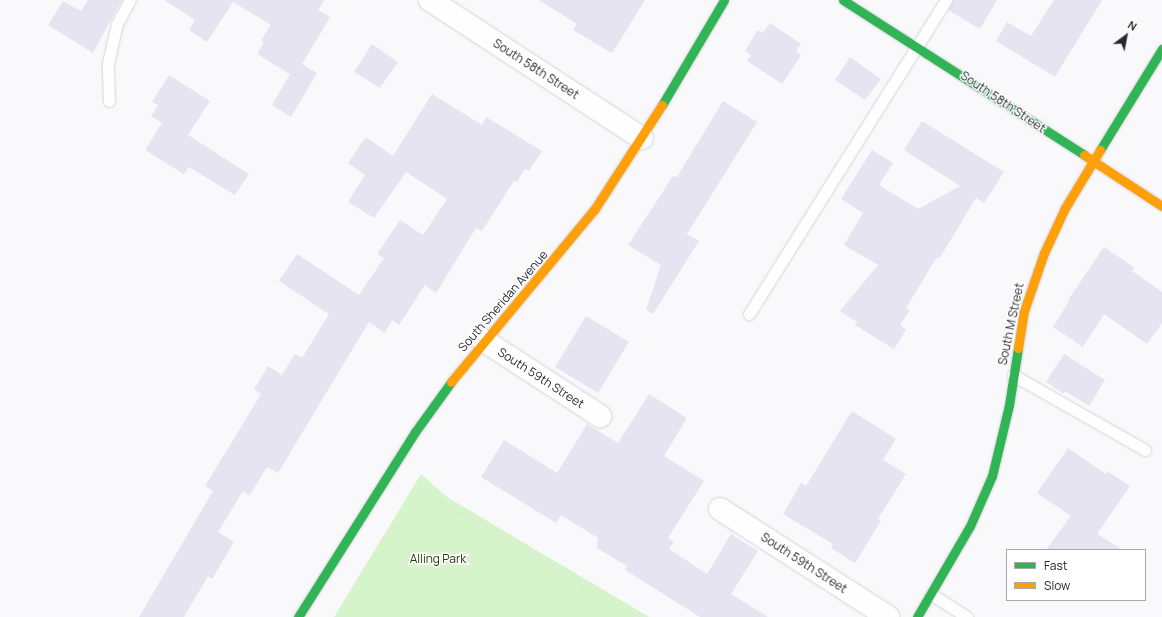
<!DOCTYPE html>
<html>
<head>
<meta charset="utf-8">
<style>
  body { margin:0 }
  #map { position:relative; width:1162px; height:617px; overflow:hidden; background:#f9f9fb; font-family:Manrope,sans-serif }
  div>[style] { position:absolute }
  .green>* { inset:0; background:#d6f4c9 }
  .building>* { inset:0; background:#e6e4f0 }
  .path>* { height:2.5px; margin-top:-1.25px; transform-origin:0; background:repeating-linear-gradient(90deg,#e2e2e2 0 1px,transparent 0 4px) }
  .roads { filter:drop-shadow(0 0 1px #d4d4d9) drop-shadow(0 0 1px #d4d4d9) }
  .lane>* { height:11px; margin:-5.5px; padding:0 5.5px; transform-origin:5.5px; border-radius:5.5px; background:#fefefe }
  .street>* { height:22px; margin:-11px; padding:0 11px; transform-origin:11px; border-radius:11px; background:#fefefe }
  .fast>* { height:9px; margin:-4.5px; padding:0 4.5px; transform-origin:4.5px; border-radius:4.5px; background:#30b455 }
  .slow>* { height:9px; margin:-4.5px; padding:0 4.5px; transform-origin:4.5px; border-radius:4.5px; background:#ff9f0a }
  span { translate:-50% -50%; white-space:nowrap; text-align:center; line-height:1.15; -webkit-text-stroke:3px #fff; paint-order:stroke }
  .street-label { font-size:12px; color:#292830 }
  .park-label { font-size:12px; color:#183a01 }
  .legend { position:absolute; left:1006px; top:549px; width:140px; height:52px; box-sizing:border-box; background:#fff; border:1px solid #a9a9ac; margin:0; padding:5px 7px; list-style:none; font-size:12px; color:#292830 }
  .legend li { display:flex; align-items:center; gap:8px; height:20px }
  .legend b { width:20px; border:1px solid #a9a9ac }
  .north { position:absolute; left:1106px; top:16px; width:40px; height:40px; -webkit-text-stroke:3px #fff; paint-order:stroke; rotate:32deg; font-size:11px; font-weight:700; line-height:16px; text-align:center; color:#292830 }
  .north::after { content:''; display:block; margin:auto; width:14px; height:18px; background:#292830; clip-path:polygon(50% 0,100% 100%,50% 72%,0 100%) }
</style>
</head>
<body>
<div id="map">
  <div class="green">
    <i style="clip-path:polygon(421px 474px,447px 497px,649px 617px,334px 617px)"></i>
  </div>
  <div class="building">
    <i style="clip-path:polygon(88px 0,122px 0,93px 53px,48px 25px,63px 1px,81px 11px)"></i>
    <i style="clip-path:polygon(164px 0,324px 0,318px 10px,330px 17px,302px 64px,317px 73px,291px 117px,272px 105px,290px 74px,257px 54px,264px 42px,261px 40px,271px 25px,233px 2px,207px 42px,189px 30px,195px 20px)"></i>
    <i style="clip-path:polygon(539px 0,645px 0,612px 53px,573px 30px,577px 24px)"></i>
    <i style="clip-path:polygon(953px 0,997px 0,980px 29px,948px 10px)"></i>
    <i style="clip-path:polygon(1054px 0,1102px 0,1055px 77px,996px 41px,1007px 22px,1031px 36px)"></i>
    <i style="clip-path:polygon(770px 23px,801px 44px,796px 51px,801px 55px,782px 84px,747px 61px,751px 55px,745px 51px,758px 30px,763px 33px)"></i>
    <i style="clip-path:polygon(372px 44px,398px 62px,380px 88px,354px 72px)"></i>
    <i style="clip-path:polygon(850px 57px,881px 79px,865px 100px,835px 80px)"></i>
    <i style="clip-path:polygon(169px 75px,210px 101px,188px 135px,249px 174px,235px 195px,189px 167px,184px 174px,145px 150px,162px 123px,151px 116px,158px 105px,152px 102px)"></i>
    <i style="clip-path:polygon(432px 94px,482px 125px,486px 117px,542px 151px,529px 171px,525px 169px,517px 182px,514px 181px,482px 231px,476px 228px,436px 293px,425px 285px,399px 325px,392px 320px,385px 333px,369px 322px,278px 473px,267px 467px,250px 495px,243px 491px,218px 532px,234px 542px,212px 579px,208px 576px,184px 617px,139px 617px,213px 491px,205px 486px,261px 394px,254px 389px,268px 366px,282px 375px,295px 354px,302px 358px,329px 314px,279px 281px,297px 254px,359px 295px,384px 258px,377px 254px,400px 220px,423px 235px,447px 199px,406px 172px,374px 218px,348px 202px,365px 175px,348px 163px,366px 137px,393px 156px)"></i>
    <i style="clip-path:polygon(723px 101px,757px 122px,687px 234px,699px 241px,653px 314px,646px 310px,661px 265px,628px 245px,673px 176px,677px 177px)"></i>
    <i style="clip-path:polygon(922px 121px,1004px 172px,984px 203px,976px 198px,939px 259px,937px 257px,906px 308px,910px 310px,900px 325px,906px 330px,894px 349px,855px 325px,857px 322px,840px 311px,878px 265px,844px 245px,863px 213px,841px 199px,872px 150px,893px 163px,879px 185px,918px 209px,960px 186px,904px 150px)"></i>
    <i style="clip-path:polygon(1104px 247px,1135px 268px,1132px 271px,1162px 292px,1162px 323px,1147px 344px,1104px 314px,1083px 347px,1053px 327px,1069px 301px,1068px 300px)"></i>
    <i style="clip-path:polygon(586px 316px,629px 342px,598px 393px,555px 367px)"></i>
    <i style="clip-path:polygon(1064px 354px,1105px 380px,1089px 406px,1065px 391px,1064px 394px,1046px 382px)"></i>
    <i style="clip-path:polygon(649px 394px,687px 418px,664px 456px,704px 481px,668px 538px,674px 542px,669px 549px,707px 574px,731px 534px,758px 551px,731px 594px,768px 617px,700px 617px,625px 570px,627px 566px,597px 548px,598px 538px,561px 515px,556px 523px,481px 477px,504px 440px,557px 473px,587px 424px,618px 443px)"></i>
    <i style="clip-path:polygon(852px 411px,896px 439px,883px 460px,906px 474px,878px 519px,881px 521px,855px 563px,831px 548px,833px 544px,783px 514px,801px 483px,806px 486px)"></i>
    <i style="clip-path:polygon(1068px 448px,1106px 474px,1107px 471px,1130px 486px,1097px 534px,1123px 550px,1046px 550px,1071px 516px,1037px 493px)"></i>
  </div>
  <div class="path">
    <i style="left:414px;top:485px;width:261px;rotate:30.4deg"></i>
  </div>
  <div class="roads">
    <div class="lane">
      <i style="left:109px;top:101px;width:38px;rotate:-92deg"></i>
      <i style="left:108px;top:63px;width:40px;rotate:-77deg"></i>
      <i style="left:117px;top:24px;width:27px;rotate:-62deg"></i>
      <i style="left:749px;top:314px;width:371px;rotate:-57.9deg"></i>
      <i style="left:1013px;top:375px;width:152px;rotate:29.6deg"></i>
      <i style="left:931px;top:594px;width:43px;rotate:32.6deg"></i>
    </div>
    <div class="street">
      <i style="left:430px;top:0;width:253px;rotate:33.1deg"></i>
      <i style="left:483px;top:340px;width:140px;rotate:33deg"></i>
      <i style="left:720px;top:509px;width:200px;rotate:32.7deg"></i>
    </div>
    <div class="fast">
      <i style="left:843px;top:0;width:287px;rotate:32.7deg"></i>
      <i style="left:662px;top:105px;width:122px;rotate:-59.4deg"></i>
      <i style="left:1100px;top:150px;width:119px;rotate:-58.5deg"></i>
      <i style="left:298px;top:617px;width:219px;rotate:-57.7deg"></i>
      <i style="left:415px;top:432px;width:62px;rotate:-54.2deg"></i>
      <i style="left:917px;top:617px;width:105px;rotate:-59.8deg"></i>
      <i style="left:970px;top:526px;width:55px;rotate:-66.3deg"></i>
      <i style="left:992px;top:476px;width:73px;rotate:-76.5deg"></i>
      <i style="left:1009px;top:405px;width:58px;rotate:-81deg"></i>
    </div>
    <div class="slow">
      <i style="left:1084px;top:155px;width:93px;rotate:33.2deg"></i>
      <i style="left:1018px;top:348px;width:37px;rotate:-81deg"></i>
      <i style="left:1024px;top:311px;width:61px;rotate:-71deg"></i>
      <i style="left:1044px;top:253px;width:50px;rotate:-65deg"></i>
      <i style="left:1065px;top:208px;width:68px;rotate:-58.9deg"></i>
      <i style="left:451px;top:382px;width:224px;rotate:-50.3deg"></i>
      <i style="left:594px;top:210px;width:125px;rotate:-57.1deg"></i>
    </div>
  </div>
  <div class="street-label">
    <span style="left:536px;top:69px;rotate:33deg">South 58th Street</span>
    <span style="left:1003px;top:102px;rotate:34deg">South 58th Street</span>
    <span style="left:503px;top:301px;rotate:-49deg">South Sheridan Avenue</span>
    <span style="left:1011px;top:324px;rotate:-78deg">South M Street</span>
    <span style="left:541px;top:378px;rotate:33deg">South 59th Street</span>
    <span style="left:804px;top:563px;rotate:33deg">South 59th Street</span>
  </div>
  <div class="park-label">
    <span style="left:438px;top:559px">Alling Park</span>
  </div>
  <ul class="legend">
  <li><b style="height:5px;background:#30b455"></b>Fast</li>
  <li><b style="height:5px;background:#ff9f0a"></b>Slow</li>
  </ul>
  <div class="north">N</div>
</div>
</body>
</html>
